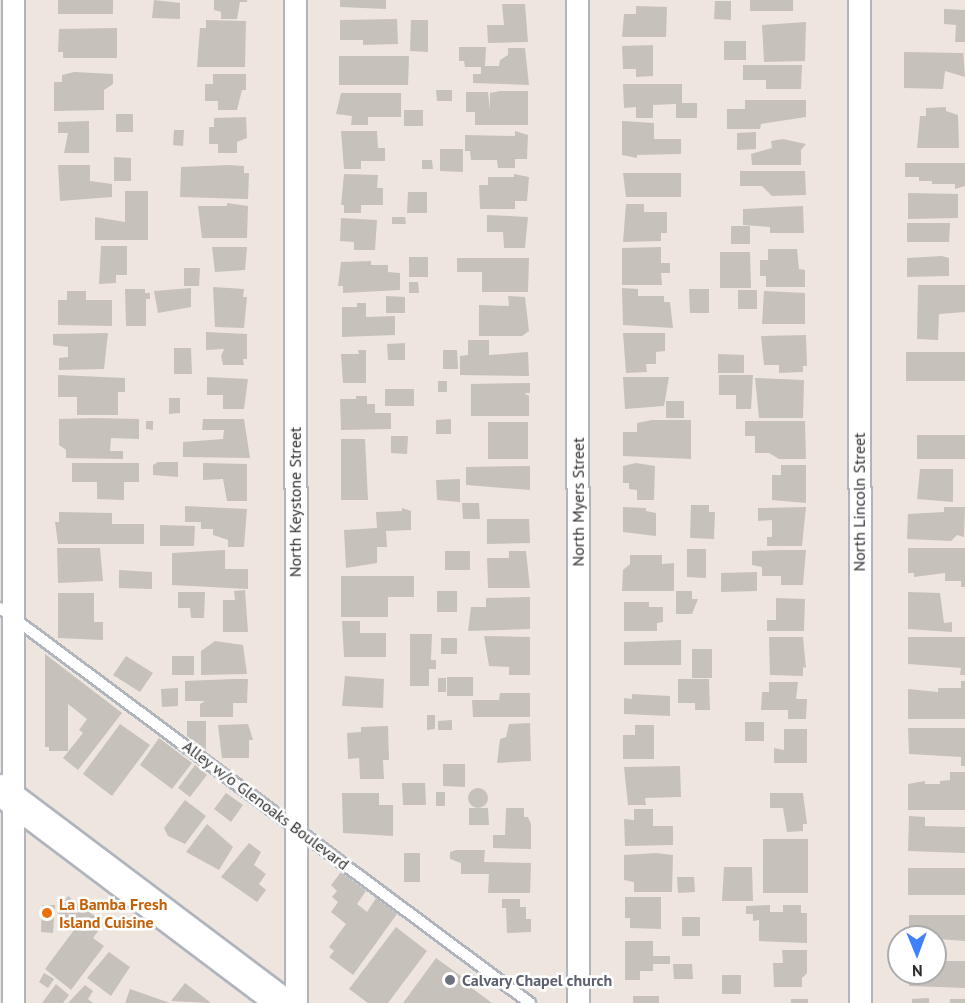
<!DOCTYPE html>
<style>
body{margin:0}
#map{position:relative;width:965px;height:1003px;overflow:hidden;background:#eee5df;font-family:"PT Sans",sans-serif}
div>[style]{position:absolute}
.building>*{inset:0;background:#c7c1bb}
.round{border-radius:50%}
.roads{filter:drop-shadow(2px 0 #afb4bd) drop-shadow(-2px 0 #afb4bd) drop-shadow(0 2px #afb4bd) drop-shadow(0 -2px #afb4bd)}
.lane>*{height:10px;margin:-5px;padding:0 5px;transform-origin:5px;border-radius:5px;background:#fff}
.street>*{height:21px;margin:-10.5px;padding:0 10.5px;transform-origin:10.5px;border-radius:10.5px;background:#fff}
.secondary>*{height:30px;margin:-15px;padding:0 15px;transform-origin:15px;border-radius:15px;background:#fff}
.dots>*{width:16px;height:16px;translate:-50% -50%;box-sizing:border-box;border:3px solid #fff;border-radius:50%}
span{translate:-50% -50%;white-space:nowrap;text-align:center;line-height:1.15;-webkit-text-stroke:5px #fff;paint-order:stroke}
.street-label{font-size:16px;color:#2d2d2d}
.food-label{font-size:16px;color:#c56008;font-weight:700}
.left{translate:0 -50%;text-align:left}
.worship-label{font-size:16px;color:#5b616d;font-weight:700}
.north{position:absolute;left:887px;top:925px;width:60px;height:60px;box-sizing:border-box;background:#fff;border:2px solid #ababab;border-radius:50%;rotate:179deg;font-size:16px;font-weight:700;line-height:24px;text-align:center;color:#2d2d2d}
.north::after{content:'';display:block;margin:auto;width:21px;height:27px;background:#3f80fc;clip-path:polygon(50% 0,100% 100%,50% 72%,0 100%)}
</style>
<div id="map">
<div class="building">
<i style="clip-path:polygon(58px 0,113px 0,113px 14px,58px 14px)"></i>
<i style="clip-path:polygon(154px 0,180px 3px,180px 19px,152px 18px)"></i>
<i style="clip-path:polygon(214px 0,247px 0,247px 2px,240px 2px,237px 19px,221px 19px,221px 12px,214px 10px)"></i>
<i style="clip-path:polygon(340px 0,386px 0,386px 9px,340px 7px)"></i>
<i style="clip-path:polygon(750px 0,793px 0,793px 11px,750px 11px)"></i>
<i style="clip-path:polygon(715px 1px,731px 1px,731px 20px,714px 19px)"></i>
<i style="clip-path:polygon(502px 4px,525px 4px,528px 42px,488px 43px,487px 25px,504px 25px)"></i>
<i style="clip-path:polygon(636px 6px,667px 7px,666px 37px,622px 37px,624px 14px,636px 14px)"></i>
<i style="clip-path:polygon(944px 9px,965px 10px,965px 42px,955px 42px,956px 25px,944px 24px)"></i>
<i style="clip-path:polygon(397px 19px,398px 44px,363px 45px,363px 40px,340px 40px,340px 20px)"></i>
<i style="clip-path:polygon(206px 20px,246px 21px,245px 67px,197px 67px,200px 28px,206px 28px)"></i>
<i style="clip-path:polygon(411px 20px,428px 20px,428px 52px,410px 51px)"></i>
<i style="clip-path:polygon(806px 22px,805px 61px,764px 62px,762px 25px)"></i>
<i style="clip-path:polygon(117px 28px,117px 58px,63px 58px,63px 52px,58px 52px,59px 29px)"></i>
<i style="clip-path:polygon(724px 41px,746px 41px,746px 60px,724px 60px)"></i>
<i style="clip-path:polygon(653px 45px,653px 76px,636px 77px,636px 69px,623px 69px,622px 46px)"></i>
<i style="clip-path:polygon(459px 47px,486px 47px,485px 66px,499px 66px,500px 60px,508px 55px,508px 48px,525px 48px,529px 85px,473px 83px,473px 74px,481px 74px,481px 67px,465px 67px,464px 61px,459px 61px)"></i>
<i style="clip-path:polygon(963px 49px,965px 77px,945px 71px,943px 89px,904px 88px,904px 52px,963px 53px)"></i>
<i style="clip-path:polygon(339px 56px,409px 56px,408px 85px,339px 85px)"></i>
<i style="clip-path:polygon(743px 65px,802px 65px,801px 89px,766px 89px,766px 80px,743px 80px)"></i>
<i style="clip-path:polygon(74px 72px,113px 74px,113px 84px,104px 90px,104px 110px,54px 111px,54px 82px,62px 82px,62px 75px)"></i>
<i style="clip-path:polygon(213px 74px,246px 74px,246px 90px,242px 90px,237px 110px,218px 110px,218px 101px,205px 101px,205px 84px,213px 84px)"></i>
<i style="clip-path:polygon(623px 84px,682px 84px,682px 103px,697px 103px,697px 118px,676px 118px,676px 104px,653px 105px,653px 118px,636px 118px,636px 107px,624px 108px)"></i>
<i style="clip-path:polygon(436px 90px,452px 90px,452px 101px,437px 101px)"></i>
<i style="clip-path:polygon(500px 91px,528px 91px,528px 125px,475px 125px,475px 112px,466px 112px,466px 92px,488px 92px,490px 110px,490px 93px)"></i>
<i style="clip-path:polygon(341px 93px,401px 93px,401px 117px,368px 117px,368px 125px,351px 125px,352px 116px,336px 114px)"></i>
<i style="clip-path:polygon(745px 100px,806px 100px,806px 117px,761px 124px,760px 129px,727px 129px,727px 109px,745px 109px)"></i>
<i style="clip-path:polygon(946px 107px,946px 111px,958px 115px,959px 148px,917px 148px,920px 116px,926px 116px,926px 108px)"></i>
<i style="clip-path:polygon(404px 110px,423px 110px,423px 126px,404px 126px)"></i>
<i style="clip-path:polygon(116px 114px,133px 114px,133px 132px,116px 132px)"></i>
<i style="clip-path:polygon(246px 117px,247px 138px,237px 142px,237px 153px,218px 153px,218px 144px,209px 144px,209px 127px,214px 127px,214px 118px)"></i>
<i style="clip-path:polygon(89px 121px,89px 153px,64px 153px,68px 133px,58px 133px,58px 122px)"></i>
<i style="clip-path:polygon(622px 121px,654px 123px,654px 139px,681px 139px,681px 154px,637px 155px,637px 158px,622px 155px)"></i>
<i style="clip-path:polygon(174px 130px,184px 130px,183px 146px,173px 145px)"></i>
<i style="clip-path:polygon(341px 131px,377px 131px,378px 148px,385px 148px,385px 161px,361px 161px,361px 169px,344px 169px)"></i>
<i style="clip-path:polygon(515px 131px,528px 135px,527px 159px,515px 159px,515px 168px,498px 168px,497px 160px,471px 160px,470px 151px,465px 151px,465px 135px,515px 136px)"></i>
<i style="clip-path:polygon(756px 132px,756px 149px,737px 150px,737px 133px)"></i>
<i style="clip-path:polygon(783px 139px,806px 144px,801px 150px,801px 165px,752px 165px,751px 154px,772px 148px,771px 141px)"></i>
<i style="clip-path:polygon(440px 149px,463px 149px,463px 172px,440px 171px)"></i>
<i style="clip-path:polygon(114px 157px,131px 158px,131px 181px,114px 181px)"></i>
<i style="clip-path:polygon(422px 160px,432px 160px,433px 169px,422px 169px)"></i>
<i style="clip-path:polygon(905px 163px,965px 163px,965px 186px,955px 189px,955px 184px,932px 184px,932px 181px,919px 181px,919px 177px,905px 177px)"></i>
<i style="clip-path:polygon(58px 165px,90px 165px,90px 181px,112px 184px,112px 197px,60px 201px)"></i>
<i style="clip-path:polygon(229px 165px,244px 166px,244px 173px,249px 173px,248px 199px,180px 197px,181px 167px)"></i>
<i style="clip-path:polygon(740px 171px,805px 171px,806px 195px,772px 196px,762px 186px,740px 186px)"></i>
<i style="clip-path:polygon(623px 173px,681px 173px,681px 197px,626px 197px)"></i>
<i style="clip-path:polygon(344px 174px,378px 175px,377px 188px,383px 188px,383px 205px,361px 205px,361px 213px,344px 213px,344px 205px,341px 205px)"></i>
<i style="clip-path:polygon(514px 174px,529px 177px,527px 201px,515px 201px,515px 209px,480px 209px,479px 185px,488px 185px,488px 177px,514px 177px)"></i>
<i style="clip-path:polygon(125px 191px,148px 191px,148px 240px,95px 240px,95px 217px,125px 222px)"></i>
<i style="clip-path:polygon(408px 192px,427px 192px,427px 213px,407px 213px)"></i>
<i style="clip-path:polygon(908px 193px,958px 194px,958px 218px,908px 219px)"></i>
<i style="clip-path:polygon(227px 203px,248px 206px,247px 238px,202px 238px,198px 206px,227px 206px)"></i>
<i style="clip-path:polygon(626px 204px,644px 204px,644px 212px,667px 212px,667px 233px,661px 233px,661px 241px,623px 242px)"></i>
<i style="clip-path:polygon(803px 206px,804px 233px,770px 233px,770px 227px,743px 225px,743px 209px)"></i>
<i style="clip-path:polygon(487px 215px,528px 217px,525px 248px,504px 248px,503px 232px,487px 232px)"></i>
<i style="clip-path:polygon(392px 217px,405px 217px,406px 224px,392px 224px)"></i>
<i style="clip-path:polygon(341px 218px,377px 220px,375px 250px,354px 250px,354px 242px,340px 241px)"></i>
<i style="clip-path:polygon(907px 223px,950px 223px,949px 242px,907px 242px)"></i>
<i style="clip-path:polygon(731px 226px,750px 226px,750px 244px,731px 244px)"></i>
<i style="clip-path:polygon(101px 246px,127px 246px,127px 275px,116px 275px,116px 283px,99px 284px)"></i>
<i style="clip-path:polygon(212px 247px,247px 247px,245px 270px,215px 272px)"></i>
<i style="clip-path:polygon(661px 247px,661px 263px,670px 263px,670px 273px,661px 273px,662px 285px,622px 285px,622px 248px)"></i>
<i style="clip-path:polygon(768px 249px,797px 249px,799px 269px,805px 270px,805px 287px,766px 287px,766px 276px,760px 276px,760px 260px,768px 260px)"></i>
<i style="clip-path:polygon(720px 252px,750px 252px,751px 288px,720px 288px)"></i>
<i style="clip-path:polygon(942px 256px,949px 258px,949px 276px,907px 277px,907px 258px)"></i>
<i style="clip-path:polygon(409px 257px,428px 257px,428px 277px,409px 277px)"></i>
<i style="clip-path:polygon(457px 258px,529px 258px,528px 292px,482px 292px,482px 272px,457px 272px)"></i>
<i style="clip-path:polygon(371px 261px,371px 265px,388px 265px,388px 272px,400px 273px,400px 290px,343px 293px,343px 286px,338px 286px,341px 262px)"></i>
<i style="clip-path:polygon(184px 268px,200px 268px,199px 286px,184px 286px)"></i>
<i style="clip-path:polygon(409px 282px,418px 282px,419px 293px,409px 293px)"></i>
<i style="clip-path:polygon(918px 285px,965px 285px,965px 312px,939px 314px,938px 340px,917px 339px)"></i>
<i style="clip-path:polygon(213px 287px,244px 289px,243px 297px,247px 297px,244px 328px,215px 327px)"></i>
<i style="clip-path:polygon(191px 288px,191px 307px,158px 313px,154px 291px)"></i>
<i style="clip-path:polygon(622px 288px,638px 289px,638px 296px,664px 296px,664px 302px,670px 302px,673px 328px,623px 325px)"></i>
<i style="clip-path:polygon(125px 289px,145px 289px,145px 293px,150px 293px,150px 299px,146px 299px,146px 326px,126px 326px)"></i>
<i style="clip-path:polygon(689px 289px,709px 289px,709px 313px,690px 313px)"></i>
<i style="clip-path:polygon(738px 290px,757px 290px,757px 309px,738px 309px)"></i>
<i style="clip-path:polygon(67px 291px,86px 291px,86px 300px,112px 300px,112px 326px,58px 325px,58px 300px,67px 300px)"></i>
<i style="clip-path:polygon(764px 291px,805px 293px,805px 324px,762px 324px)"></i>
<i style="clip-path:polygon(386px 296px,405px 297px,405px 313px,386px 313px)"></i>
<i style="clip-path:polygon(508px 296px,525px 297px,529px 331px,522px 336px,479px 336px,479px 305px,509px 306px)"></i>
<i style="clip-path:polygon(357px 303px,366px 303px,366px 317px,395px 316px,395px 335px,342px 337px,342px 307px,357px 307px)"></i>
<i style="clip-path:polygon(206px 332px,247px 334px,247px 359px,243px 359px,244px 365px,223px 365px,221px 356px,224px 349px,206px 350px)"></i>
<i style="clip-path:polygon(108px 333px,104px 369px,59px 370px,59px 358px,68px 357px,68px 347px,53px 345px,53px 334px)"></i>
<i style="clip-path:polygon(623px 333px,665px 333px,665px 351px,656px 352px,656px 364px,646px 364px,647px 372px,626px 373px)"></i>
<i style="clip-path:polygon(806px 335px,807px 366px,803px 366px,803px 372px,779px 373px,779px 365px,764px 365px,761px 336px)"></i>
<i style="clip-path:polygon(468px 340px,489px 340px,489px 355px,528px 352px,529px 376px,460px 375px,460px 356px,468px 355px)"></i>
<i style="clip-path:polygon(405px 343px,405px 360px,388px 360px,387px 344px)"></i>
<i style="clip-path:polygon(174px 348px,191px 348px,192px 374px,174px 374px)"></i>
<i style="clip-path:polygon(358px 350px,366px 350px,366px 383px,343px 383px,341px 354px,359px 354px)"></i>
<i style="clip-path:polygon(443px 350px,457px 350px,458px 369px,443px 369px)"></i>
<i style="clip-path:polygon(906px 352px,965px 352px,965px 381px,906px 381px)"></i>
<i style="clip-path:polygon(718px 354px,744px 355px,744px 373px,718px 373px)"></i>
<i style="clip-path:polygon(58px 375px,125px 378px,125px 392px,118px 392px,118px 415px,77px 415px,77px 397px,58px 397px)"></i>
<i style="clip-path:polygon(719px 375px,753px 375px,751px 409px,736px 409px,736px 395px,719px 395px)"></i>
<i style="clip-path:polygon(207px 377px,248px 379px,244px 409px,223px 409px,223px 395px,207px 395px)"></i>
<i style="clip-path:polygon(623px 377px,669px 377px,664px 406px,625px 409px)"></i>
<i style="clip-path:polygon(755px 378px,804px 380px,803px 418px,759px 418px)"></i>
<i style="clip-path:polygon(438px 381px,447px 381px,447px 392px,438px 392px)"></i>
<i style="clip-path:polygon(530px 383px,530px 393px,524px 393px,529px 396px,529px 416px,471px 416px,471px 384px)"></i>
<i style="clip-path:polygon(385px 389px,414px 389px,414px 406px,385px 406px)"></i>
<i style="clip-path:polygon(356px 396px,367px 396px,367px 404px,375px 404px,375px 413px,391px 413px,391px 429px,341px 430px,340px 399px,356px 399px)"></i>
<i style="clip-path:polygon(169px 398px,180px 398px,180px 413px,169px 414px)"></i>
<i style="clip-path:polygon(666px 401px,684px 401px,684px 418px,666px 418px)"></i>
<i style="clip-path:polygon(94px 418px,139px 419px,139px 439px,111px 438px,110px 451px,123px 451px,123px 459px,66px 458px,66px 450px,59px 445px,59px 419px)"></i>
<i style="clip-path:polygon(203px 419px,244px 419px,250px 458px,183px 457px,183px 442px,223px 439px,224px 430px,202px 430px)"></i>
<i style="clip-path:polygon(451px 419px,451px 434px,436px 434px,436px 420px)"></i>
<i style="clip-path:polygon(652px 420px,691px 420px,691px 459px,623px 456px,623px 432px,637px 432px,637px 423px)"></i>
<i style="clip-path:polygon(146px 421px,153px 421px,153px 430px,146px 429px)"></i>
<i style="clip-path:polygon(745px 421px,805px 421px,806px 459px,779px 459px,769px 453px,755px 453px,755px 436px,745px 436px)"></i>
<i style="clip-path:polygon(488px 422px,528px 422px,528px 459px,488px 459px)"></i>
<i style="clip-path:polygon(917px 435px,965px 435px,965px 459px,917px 459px)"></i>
<i style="clip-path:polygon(391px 436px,408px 436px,407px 454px,391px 453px)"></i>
<i style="clip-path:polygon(341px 439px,365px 439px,368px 500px,341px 500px)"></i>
<i style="clip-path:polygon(158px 462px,178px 462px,178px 477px,153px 475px,153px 465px)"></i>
<i style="clip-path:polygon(72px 463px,139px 463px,139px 482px,124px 482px,124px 500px,97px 499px,97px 482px,72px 482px)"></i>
<i style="clip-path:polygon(203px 463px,247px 464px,247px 501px,227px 501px,223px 479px,203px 480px)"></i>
<i style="clip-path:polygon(636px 463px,655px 466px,654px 500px,637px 500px,637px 490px,629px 489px,629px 483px,623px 483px,623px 466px)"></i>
<i style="clip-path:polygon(781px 465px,806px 465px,806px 503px,772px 500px,772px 475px,781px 475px)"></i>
<i style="clip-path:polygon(530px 466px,530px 490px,466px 485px,466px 467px)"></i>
<i style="clip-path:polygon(920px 469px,953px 469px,953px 502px,917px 499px)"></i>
<i style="clip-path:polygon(460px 479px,460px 502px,437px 500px,436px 480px)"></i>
<i style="clip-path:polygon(462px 503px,479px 503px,480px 519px,463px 519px)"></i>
<i style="clip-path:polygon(691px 505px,709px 505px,709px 512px,715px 512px,714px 539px,690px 538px)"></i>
<i style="clip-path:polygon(185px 506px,247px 509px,244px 547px,228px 547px,228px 540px,213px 535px,213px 529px,201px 529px,201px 522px,185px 522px)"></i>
<i style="clip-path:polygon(623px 507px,646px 508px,646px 511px,656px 513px,656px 536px,623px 532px)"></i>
<i style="clip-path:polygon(806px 507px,802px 546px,767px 546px,767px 537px,772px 537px,772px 520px,758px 521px,758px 508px)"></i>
<i style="clip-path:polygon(944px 507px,965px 507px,964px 537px,957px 535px,951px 541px,907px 539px,908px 514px,944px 512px)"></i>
<i style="clip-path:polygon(402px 508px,411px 511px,411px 530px,386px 531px,387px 547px,377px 547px,377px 563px,346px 568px,344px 530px,377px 528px,376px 512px,402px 511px)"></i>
<i style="clip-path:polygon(59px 512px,112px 513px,112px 524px,144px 524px,144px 544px,58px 544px,55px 522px,59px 522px)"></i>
<i style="clip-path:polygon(487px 519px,529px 519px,530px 543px,487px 544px)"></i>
<i style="clip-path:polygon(160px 525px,195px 526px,194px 546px,160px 546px)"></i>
<i style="clip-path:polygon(57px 548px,100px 548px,103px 581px,58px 583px)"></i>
<i style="clip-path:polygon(908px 548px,965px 548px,965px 587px,961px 587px,961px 581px,945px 581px,945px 573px,914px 577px,914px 573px,908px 573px)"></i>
<i style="clip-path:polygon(687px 549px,706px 549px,706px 578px,687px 577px)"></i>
<i style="clip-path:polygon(225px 550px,225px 569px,248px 569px,248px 589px,172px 585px,172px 553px)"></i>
<i style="clip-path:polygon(780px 550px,806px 550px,803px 585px,781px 585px,781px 576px,762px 576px,762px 567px,752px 565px,752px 551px)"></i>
<i style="clip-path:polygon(445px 551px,470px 551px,470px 570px,445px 570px)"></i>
<i style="clip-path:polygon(509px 551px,526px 551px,530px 588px,488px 588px,487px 558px,509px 558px)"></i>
<i style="clip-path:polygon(630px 555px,662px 555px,662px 564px,674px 563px,674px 591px,622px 591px,623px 570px,630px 564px)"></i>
<i style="clip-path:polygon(119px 570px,152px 572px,152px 589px,119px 588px)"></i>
<i style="clip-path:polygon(757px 572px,757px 591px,721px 592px,721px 573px)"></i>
<i style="clip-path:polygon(341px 576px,414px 576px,414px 597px,388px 597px,388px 617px,341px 617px)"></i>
<i style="clip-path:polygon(245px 590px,248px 632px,223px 632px,223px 600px,235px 600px,234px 591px)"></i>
<i style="clip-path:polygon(437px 591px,457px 591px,457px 612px,437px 612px)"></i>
<i style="clip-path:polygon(676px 591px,692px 591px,692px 599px,698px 599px,692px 614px,676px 614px)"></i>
<i style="clip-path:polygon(178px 592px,205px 592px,204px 618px,191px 618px,190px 608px,178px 608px)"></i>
<i style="clip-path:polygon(908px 592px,940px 593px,944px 623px,952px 622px,952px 632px,908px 629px)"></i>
<i style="clip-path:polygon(58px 593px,94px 593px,94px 622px,103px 622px,103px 640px,58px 638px)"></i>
<i style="clip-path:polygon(530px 597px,530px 629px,468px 631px,471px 607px,486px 607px,486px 598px)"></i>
<i style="clip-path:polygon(776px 598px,805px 599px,804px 631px,767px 631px,767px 620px,776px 620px)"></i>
<i style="clip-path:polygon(624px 602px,649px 602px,649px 607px,663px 607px,663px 622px,657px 623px,657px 631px,624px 631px)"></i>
<i style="clip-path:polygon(342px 621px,360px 621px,360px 633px,386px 633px,386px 657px,344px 657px)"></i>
<i style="clip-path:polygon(410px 634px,432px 634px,431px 660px,436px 660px,436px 669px,429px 669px,429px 686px,410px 686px)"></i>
<i style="clip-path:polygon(484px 636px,530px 637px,530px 675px,509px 675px,509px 667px,489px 666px)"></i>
<i style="clip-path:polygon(769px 637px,803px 637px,806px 668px,803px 667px,803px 676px,770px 675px)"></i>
<i style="clip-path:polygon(908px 637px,965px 637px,965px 675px,960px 675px,961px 668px,908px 664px)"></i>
<i style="clip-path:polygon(441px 638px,457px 638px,457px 654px,441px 654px)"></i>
<i style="clip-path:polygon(681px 640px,681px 665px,624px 665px,624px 642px)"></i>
<i style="clip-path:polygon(215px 641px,243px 645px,247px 674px,201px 675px,201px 651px)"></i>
<i style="clip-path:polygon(692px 649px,712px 649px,712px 678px,692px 678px)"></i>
<i style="clip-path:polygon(45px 654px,122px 713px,78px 770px,63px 758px,83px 733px,79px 730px,87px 719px,68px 704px,68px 751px,49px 751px,49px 747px,45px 747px)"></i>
<i style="clip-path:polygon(126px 656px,153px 673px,140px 692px,113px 675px)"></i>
<i style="clip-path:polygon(172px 656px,194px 656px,194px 675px,172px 675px)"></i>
<i style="clip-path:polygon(345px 676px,384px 679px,383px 708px,342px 706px)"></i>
<i style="clip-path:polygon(447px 677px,473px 677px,473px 696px,447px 696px)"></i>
<i style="clip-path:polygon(438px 678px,446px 678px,446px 692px,438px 692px)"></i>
<i style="clip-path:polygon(233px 679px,248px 679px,247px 703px,233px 703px,233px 717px,200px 717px,200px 704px,205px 701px,185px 701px,185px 681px)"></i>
<i style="clip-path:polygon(678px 679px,709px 679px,710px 710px,695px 710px,695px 703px,678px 703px)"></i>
<i style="clip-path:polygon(961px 681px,965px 681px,965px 719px,908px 719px,908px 689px,938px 692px,938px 688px,961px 688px)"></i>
<i style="clip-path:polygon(769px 682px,798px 682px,796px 699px,807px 699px,806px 719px,788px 719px,788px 710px,761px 710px,762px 692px,769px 692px)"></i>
<i style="clip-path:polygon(178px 688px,178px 706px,162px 707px,161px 689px)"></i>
<i style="clip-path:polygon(500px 693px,530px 693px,530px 717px,473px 717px,472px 700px,499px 700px)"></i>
<i style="clip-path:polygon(632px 694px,670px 696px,670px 716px,624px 714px,624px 698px,632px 699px)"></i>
<i style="clip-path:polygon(427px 715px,435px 715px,435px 729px,427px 730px)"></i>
<i style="clip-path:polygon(452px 720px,452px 730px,438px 730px,438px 721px)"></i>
<i style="clip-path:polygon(187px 721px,206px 721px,206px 750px,187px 736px)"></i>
<i style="clip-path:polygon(745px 722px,764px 722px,764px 741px,745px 741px)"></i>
<i style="clip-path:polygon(530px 723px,531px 761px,497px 763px,500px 739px,506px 737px,509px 724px)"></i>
<i style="clip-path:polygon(120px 724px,150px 745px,112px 796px,83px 774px)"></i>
<i style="clip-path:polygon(248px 724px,253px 740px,249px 740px,249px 758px,222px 758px,218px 725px)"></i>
<i style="clip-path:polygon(635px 725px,654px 725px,654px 759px,623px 759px,623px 735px,635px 735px)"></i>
<i style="clip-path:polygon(388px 726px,389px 760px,383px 760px,384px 779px,360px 779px,359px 758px,348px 759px,347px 733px,361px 732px,361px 727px)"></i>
<i style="clip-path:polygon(908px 728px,965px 728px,965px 766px,961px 766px,961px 757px,909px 754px)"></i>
<i style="clip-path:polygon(784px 729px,807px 729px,807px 763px,774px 763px,774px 748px,784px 750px)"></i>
<i style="clip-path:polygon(159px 738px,192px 763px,172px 789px,140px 765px)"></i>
<i style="clip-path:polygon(443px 764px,465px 764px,465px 787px,443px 786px)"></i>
<i style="clip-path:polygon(195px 765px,207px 775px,190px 797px,178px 788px)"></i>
<i style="clip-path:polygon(680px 766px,681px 797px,645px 798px,646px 805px,628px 805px,624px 767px)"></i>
<i style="clip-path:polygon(950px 772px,965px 772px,965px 810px,908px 810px,908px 784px,925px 781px,925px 784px,940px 784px,940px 781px,950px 780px)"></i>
<i style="clip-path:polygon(402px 783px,425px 783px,426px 805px,403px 805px)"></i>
<i class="round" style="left:468px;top:788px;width:20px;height:20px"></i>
<i style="clip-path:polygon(436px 792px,445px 792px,445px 806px,436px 806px)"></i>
<i style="clip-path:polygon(226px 793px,243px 805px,231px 822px,214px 809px)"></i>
<i style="clip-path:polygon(342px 793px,379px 793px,379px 805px,393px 805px,393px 836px,343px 833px)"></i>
<i style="clip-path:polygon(770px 793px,803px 793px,807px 824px,803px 824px,803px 831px,787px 832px,783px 808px,770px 808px)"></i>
<i style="clip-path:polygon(185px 800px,206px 816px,185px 844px,168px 836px,164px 828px)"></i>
<i style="clip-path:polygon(469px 808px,488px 808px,489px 825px,469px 825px)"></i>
<i style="clip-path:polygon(506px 808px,524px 808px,524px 817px,528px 817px,531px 824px,531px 849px,493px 848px,493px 835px,505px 835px)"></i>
<i style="clip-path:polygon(634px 809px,653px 809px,653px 826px,673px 826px,673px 845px,625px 846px,624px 819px,634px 820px)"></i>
<i style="clip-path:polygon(909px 816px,925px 817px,925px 826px,965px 827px,965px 853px,908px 851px)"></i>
<i style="clip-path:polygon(207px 824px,233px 847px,219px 870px,186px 852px)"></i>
<i style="clip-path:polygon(763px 839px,808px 839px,808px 893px,763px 893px)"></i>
<i style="clip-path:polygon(249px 843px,261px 852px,254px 865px,266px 874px,259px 884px,266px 890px,257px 902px,221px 877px)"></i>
<i style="clip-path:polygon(456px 850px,485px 850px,484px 862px,531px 863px,530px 893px,488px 893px,489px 874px,461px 874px,461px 863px,450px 859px,450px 852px)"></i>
<i style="clip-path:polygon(404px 853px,420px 853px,420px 882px,404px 882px)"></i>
<i style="clip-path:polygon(656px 853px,673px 855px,672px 892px,634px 892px,634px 882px,624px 880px,624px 855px)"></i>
<i style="clip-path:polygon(724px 867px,752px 867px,753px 901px,722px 901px)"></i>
<i style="clip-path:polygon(908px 868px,965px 868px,965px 895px,908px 895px)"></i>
<i style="clip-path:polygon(341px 872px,366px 891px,357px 904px,367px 912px,376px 898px,397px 914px,353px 975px,329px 957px,334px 951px,329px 947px,346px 924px,331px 912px,338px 902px,332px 897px,337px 891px,331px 885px)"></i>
<i style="clip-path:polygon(677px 877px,694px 877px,695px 892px,678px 893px)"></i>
<i style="clip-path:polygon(68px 896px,104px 923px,93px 938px,104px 946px,71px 990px,45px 969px,77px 926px,72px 923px,70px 926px,57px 912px)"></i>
<i style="clip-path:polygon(625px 897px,661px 897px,661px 929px,630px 928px,630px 918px,625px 918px)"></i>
<i style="clip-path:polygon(502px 899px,520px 899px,520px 907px,526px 907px,526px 919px,531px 919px,531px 932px,507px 933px,506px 908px,502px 908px)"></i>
<i style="clip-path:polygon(42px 905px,55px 905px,53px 933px,41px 932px)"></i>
<i style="clip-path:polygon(770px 905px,770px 912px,783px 912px,783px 905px,801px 905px,801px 913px,807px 913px,807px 943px,759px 941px,759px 920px,753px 921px,753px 914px,746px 914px,746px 906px)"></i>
<i style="clip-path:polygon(909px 915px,965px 915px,965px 941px,909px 937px)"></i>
<i style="clip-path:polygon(682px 917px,700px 917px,700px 936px,682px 936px)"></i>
<i style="clip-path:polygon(396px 927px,427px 951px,388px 1003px,368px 1003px,349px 989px)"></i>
<i style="clip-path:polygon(625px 941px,653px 941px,653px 956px,670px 956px,670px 964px,653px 964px,653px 971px,640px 971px,640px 980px,625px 980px)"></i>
<i style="clip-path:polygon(782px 950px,807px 950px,807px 973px,802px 978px,802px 987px,774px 987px,773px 963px,783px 963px)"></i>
<i style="clip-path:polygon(109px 952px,130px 967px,111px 996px,87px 978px)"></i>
<i style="clip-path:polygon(436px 958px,465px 979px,470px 972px,480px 979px,473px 989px,492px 1003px,403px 1003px)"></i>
<i style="clip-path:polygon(935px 961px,965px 961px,965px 988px,909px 986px,909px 973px,935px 973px)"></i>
<i style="clip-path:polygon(673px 964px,692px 964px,693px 979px,674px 979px)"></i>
<i style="clip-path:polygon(44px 973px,54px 979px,48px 988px,39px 982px)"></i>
<i style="clip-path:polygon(722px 975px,741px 975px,741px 994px,722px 994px)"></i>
<i style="clip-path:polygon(185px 983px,210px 1002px,209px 1003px,171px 1001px)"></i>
<i style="clip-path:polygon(56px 984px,69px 995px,63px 1003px,42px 1003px)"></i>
<i style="clip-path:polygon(85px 985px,93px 991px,88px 999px,93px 1003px,68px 1003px)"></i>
<i style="clip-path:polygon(130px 989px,170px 1003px,125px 1003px)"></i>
<i style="clip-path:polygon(633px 996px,659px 996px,659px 1003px,633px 1003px)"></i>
<i style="clip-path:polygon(929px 998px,929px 1003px,912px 1003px,912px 999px)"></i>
<i style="clip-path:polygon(791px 999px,808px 999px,808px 1003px,791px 1003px)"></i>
<i style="clip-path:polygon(950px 999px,965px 999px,965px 1003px,950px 1003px)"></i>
</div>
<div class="roads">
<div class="lane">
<i style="left:0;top:608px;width:661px;rotate:36.7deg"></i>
</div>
<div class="street">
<i style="left:13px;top:0;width:1003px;rotate:90deg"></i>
<i style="left:295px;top:0;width:1003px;rotate:89.94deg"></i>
<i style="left:577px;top:0;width:1003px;rotate:89.94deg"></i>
<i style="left:859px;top:0;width:1003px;rotate:89.94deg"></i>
</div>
<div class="secondary">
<i style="left:0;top:790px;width:354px;rotate:37deg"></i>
</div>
</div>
<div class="dots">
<i style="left:47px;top:913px;background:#e8710a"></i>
<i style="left:450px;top:980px;background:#6b7280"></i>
</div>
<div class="street-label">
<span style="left:295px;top:502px;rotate:-90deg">North Keystone Street</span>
<span style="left:578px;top:502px;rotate:-90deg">North Myers Street</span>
<span style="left:859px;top:502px;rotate:-90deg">North Lincoln Street</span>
<span style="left:266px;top:805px;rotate:37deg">Alley w/o Glenoaks Boulevard</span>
</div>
<div class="food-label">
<span class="left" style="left:59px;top:913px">La Bamba Fresh<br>Island Cuisine</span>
</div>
<div class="worship-label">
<span class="left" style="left:462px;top:980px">Calvary Chapel church</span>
</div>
<div class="north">N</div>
</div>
